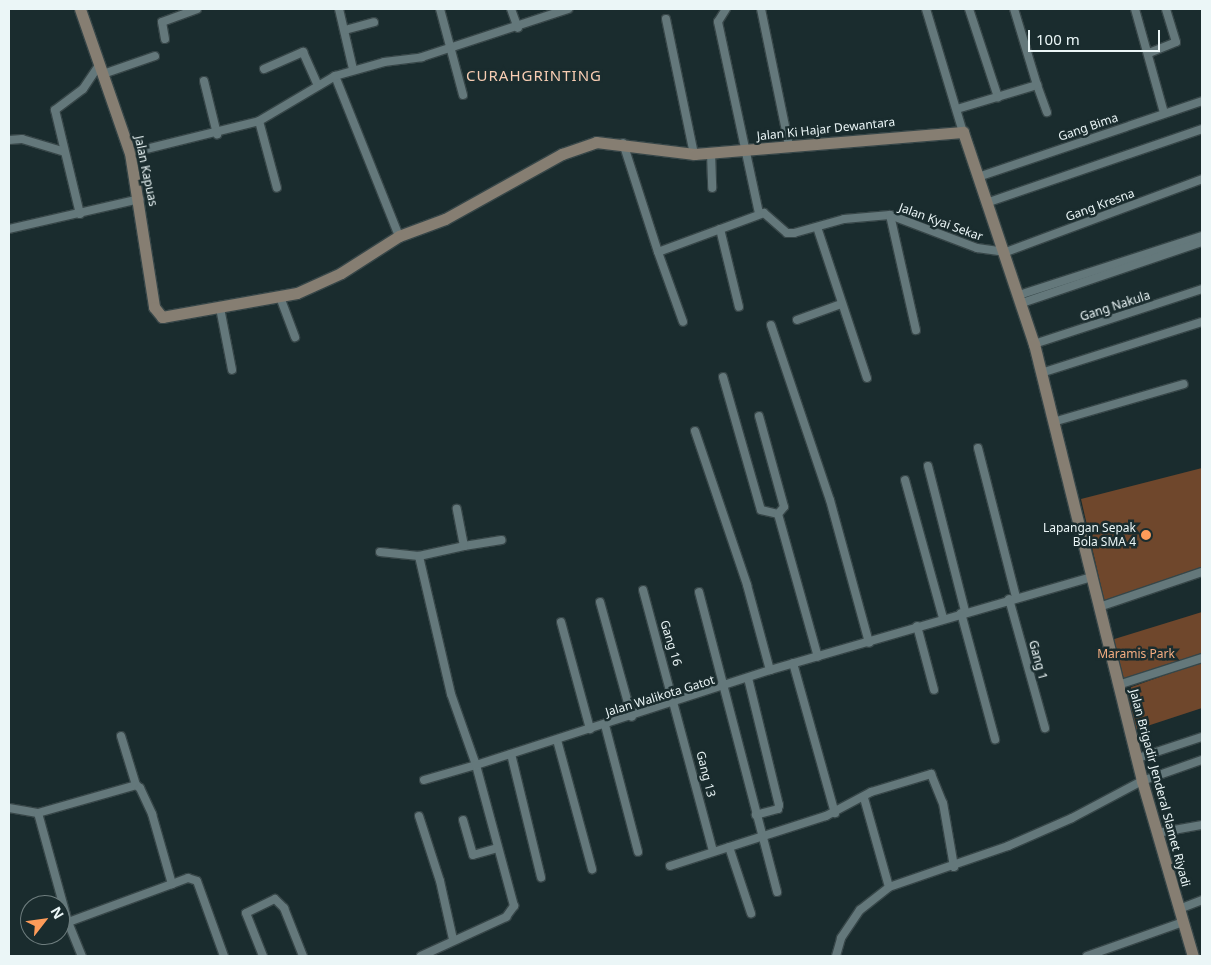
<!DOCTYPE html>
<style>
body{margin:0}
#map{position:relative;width:1211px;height:965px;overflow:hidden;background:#1a2c2e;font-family:"Noto Sans",sans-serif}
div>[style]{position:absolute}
.green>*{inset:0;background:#6f472c}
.roads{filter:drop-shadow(1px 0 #374648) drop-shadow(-1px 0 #374648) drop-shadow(0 1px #374648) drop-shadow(0 -1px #374648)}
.minor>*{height:8px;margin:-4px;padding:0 4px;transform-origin:4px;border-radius:4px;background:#64787b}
.secondary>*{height:11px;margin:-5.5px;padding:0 5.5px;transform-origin:5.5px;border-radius:5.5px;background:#867e72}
.dots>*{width:14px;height:14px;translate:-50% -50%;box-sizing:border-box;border:2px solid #1a2c2e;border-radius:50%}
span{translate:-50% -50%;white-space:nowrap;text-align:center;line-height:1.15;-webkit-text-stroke:5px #1a2c2e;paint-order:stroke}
.street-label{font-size:12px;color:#ebf6f7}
.poi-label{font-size:12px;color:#ebf6f7}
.right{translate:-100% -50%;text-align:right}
.park-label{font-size:12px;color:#f4ad81}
.quarter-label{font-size:15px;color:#f8cdb3;letter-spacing:1px}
.frame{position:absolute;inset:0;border:10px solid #ebf6f7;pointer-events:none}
.north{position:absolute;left:20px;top:895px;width:50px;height:50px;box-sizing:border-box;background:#1a2c2e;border:1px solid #6e7d7e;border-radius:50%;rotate:60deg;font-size:14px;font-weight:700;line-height:20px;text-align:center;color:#ebf6f7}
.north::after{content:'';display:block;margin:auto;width:18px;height:22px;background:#fe9b59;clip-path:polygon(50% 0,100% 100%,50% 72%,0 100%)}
.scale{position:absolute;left:1028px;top:30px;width:132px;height:22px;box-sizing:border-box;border:2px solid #ebf6f7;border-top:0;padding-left:6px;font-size:15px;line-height:18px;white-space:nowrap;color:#ebf6f7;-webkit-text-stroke:4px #1a2c2e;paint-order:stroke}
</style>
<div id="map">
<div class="green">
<i style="clip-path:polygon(1202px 468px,1202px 571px,1105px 604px,1081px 499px)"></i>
<i style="clip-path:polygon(1202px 612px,1202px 654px,1119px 682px,1108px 641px)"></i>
<i style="clip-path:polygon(1202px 662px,1202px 708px,1135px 730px,1123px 690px)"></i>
</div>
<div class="roads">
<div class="minor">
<i style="left:339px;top:9px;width:62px;rotate:76.9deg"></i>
<i style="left:440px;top:9px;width:89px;rotate:75deg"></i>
<i style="left:511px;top:9px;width:20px;rotate:70deg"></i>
<i style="left:726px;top:9px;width:15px;rotate:122deg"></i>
<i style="left:718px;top:22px;width:196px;rotate:77.9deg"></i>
<i style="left:761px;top:9px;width:139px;rotate:78.4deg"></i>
<i style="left:926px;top:9px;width:128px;rotate:73.3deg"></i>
<i style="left:969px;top:9px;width:93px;rotate:71.8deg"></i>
<i style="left:1135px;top:9px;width:108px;rotate:74.4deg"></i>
<i style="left:666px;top:19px;width:138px;rotate:78.3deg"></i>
<i style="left:345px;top:30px;width:30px;rotate:-15deg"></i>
<i style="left:165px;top:39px;width:17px;rotate:-100deg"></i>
<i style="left:162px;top:22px;width:37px;rotate:-20deg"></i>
<i style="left:1149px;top:53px;width:29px;rotate:-22deg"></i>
<i style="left:1176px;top:42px;width:34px;rotate:-107deg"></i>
<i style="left:264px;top:69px;width:43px;rotate:-23.6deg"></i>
<i style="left:303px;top:52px;width:37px;rotate:66deg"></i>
<i style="left:103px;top:74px;width:55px;rotate:-19.1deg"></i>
<i style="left:335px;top:76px;width:172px;rotate:68.2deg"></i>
<i style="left:204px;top:81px;width:55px;rotate:76.2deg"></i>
<i style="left:1037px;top:85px;width:29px;rotate:70deg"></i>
<i style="left:957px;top:109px;width:84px;rotate:-16.7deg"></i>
<i style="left:1037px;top:85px;width:79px;rotate:-106.8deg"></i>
<i style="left:259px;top:121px;width:69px;rotate:75deg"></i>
<i style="left:9px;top:140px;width:13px;rotate:-4deg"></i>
<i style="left:22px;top:139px;width:42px;rotate:16.7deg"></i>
<i style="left:623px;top:143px;width:114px;rotate:72.2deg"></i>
<i style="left:658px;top:252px;width:113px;rotate:-20.2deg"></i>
<i style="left:764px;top:213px;width:30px;rotate:41deg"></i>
<i style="left:787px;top:233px;width:7px"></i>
<i style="left:794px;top:233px;width:52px;rotate:-15.6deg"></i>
<i style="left:844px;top:219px;width:46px;rotate:-5deg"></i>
<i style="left:890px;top:215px;width:93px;rotate:20.8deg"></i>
<i style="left:977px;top:248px;width:29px;rotate:8deg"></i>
<i style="left:1006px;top:252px;width:209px;rotate:-20.4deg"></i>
<i style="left:130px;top:153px;width:133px;rotate:-13.9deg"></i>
<i style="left:259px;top:121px;width:88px;rotate:-30.6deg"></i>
<i style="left:335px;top:76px;width:51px;rotate:-15.9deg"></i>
<i style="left:384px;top:62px;width:38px;rotate:-7deg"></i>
<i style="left:422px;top:57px;width:154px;rotate:-18.2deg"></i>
<i style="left:711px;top:153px;width:35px;rotate:88deg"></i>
<i style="left:981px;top:176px;width:233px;rotate:-18.7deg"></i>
<i style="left:989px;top:202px;width:225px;rotate:-18.9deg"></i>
<i style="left:80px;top:214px;width:107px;rotate:-103.5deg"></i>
<i style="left:55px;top:110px;width:35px;rotate:-37deg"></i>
<i style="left:83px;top:89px;width:30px;rotate:-56deg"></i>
<i style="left:890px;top:215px;width:118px;rotate:77.3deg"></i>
<i style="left:817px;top:227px;width:159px;rotate:71.7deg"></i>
<i style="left:9px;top:229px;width:134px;rotate:-12.9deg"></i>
<i style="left:720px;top:229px;width:80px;rotate:76.3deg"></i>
<i style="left:658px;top:252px;width:74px;rotate:70.3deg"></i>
<i style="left:1019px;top:295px;width:192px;rotate:-17.9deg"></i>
<i style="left:280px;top:297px;width:43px;rotate:69.4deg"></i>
<i style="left:1022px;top:303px;width:190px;rotate:-18.7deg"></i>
<i style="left:220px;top:308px;width:63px;rotate:79deg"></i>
<i style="left:797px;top:320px;width:47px;rotate:-20deg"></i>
<i style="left:771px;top:325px;width:185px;rotate:71.4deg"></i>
<i style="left:830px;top:500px;width:148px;rotate:74.7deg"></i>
<i style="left:1034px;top:344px;width:177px;rotate:-18.1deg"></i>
<i style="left:1041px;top:373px;width:169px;rotate:-17.6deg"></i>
<i style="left:723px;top:377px;width:138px;rotate:74.1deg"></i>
<i style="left:761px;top:510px;width:17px;rotate:13deg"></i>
<i style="left:759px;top:416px;width:94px;rotate:74.6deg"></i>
<i style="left:784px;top:507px;width:9px;rotate:131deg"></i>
<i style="left:778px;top:514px;width:148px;rotate:74.4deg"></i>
<i style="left:1053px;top:422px;width:136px;rotate:-16.2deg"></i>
<i style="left:695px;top:431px;width:163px;rotate:71.3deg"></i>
<i style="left:747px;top:585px;width:88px;rotate:74.9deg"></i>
<i style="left:978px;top:448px;width:154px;rotate:75.7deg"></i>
<i style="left:928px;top:466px;width:150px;rotate:75.7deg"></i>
<i style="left:905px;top:480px;width:143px;rotate:74.6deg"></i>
<i style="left:464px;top:546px;width:38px;rotate:-9deg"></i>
<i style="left:380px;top:552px;width:39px;rotate:6deg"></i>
<i style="left:643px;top:590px;width:270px;rotate:75deg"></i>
<i style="left:699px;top:592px;width:310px;rotate:75.4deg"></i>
<i style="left:1009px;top:599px;width:134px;rotate:74.4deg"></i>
<i style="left:600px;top:602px;width:119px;rotate:74.5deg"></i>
<i style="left:1099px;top:607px;width:109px;rotate:-18.8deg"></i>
<i style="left:961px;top:613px;width:131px;rotate:74.9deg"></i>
<i style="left:561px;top:622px;width:111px;rotate:74.8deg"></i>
<i style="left:917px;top:626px;width:66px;rotate:75.1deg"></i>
<i style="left:793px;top:663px;width:156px;rotate:74.4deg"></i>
<i style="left:748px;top:678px;width:131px;rotate:76.3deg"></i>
<i style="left:779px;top:805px;width:4px;rotate:104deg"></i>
<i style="left:778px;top:809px;width:23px;rotate:165deg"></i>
<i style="left:1118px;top:685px;width:88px;rotate:-17.8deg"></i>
<i style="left:605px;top:725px;width:131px;rotate:75.4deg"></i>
<i style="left:121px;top:736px;width:51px;rotate:73deg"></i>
<i style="left:557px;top:740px;width:134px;rotate:74.8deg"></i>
<i style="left:511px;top:754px;width:127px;rotate:76.3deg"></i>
<i style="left:1138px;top:758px;width:67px;rotate:-18.2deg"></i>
<i style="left:424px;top:780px;width:54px;rotate:-16.1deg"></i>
<i style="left:476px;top:765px;width:75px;rotate:-109.4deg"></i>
<i style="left:451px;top:694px;width:142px;rotate:-103.1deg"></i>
<i style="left:419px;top:556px;width:46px;rotate:-12.5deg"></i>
<i style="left:464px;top:546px;width:38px;rotate:-101deg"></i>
<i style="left:864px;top:798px;width:92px;rotate:74.3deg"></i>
<i style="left:9px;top:808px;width:29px;rotate:10deg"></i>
<i style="left:38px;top:813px;width:102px;rotate:-15.9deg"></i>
<i style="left:136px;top:785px;width:5px;rotate:37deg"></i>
<i style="left:140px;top:788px;width:29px;rotate:65deg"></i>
<i style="left:152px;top:814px;width:73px;rotate:74.1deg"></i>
<i style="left:172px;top:884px;width:111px;rotate:159.9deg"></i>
<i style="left:38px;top:813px;width:113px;rotate:74.6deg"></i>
<i style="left:68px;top:922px;width:37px;rotate:68deg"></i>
<i style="left:419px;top:816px;width:68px;rotate:72.1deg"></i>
<i style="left:440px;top:881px;width:59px;rotate:77.4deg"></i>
<i style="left:463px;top:820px;width:36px;rotate:74deg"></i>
<i style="left:473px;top:855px;width:26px;rotate:-16deg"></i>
<i style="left:1157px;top:833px;width:46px;rotate:-10.1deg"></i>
<i style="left:729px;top:847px;width:70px;rotate:71.6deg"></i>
<i style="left:670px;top:866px;width:164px;rotate:-17.8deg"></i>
<i style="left:826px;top:816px;width:51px;rotate:-28.1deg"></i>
<i style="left:871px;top:792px;width:63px;rotate:-16.7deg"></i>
<i style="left:931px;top:774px;width:31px;rotate:68deg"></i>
<i style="left:943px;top:803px;width:65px;rotate:80.2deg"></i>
<i style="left:172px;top:884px;width:17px;rotate:-21deg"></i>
<i style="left:188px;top:878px;width:9px;rotate:18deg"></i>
<i style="left:197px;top:881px;width:80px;rotate:70.2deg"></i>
<i style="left:1179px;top:909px;width:25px;rotate:-21deg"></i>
<i style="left:263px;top:956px;width:46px;rotate:-111.6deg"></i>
<i style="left:246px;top:913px;width:32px;rotate:-26deg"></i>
<i style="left:275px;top:899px;width:13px;rotate:45deg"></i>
<i style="left:284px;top:908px;width:52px;rotate:68.4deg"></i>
<i style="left:421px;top:956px;width:94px;rotate:-24.6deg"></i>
<i style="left:506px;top:917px;width:14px;rotate:-54deg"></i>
<i style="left:514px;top:906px;width:146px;rotate:-105.1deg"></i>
<i style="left:476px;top:765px;width:309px;rotate:-17.9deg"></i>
<i style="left:770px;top:670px;width:336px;rotate:-16.1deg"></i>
<i style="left:836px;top:956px;width:19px;rotate:-74deg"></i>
<i style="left:841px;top:938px;width:34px;rotate:-56deg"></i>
<i style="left:860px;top:910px;width:37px;rotate:-38deg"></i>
<i style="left:889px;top:887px;width:126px;rotate:-19deg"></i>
<i style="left:1008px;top:846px;width:70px;rotate:-23.6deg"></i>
<i style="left:1072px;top:818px;width:79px;rotate:-27.9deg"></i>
<i style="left:1142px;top:781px;width:64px;rotate:-19.3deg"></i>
<i style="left:1087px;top:956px;width:102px;rotate:-19.5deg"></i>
</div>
<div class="secondary">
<i style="left:80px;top:9px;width:152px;rotate:70.9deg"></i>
<i style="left:130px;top:153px;width:156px;rotate:81.1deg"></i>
<i style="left:154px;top:307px;width:13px;rotate:51deg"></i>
<i style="left:162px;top:317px;width:137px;rotate:-10.1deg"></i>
<i style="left:297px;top:293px;width:48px;rotate:-24.4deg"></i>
<i style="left:341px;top:273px;width:69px;rotate:-32.5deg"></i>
<i style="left:399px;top:236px;width:49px;rotate:-20.3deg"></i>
<i style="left:445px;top:219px;width:134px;rotate:-29.1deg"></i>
<i style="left:562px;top:154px;width:36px;rotate:-19deg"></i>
<i style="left:596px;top:142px;width:99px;rotate:7deg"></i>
<i style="left:694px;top:154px;width:270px;rotate:-4.7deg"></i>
<i style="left:963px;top:132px;width:224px;rotate:71.5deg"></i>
<i style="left:1034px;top:344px;width:450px;rotate:76.1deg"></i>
<i style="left:1142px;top:781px;width:182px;rotate:73.8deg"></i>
</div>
</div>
<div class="dots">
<i style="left:1146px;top:535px;background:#fe9b59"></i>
</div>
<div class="street-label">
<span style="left:1088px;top:127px;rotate:-19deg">Gang Bima</span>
<span style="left:826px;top:129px;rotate:-6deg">Jalan Ki Hajar Dewantara</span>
<span style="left:146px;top:171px;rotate:78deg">Jalan Kapuas</span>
<span style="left:1100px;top:205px;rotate:-20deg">Gang Kresna</span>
<span style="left:941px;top:222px;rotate:20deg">Jalan Kyai Sekar</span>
<span style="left:1115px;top:306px;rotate:-18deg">Gang Nakula</span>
<span style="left:671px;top:643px;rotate:73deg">Gang 16</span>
<span style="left:1038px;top:660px;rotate:75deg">Gang 1</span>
<span style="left:660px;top:696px;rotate:-17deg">Jalan Walikota Gatot</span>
<span style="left:706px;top:774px;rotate:76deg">Gang 13</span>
<span style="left:1160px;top:788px;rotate:75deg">Jalan Brigadir Jenderal Slamet Riyadi</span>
</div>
<div class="poi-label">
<span class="right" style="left:1136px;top:535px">Lapangan Sepak<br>Bola SMA 4</span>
</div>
<div class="park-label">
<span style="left:1136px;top:654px">Maramis Park</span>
</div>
<div class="quarter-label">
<span style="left:534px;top:76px">CURAHGRINTING</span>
</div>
<div class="frame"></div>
<div class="north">N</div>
<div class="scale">100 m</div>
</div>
